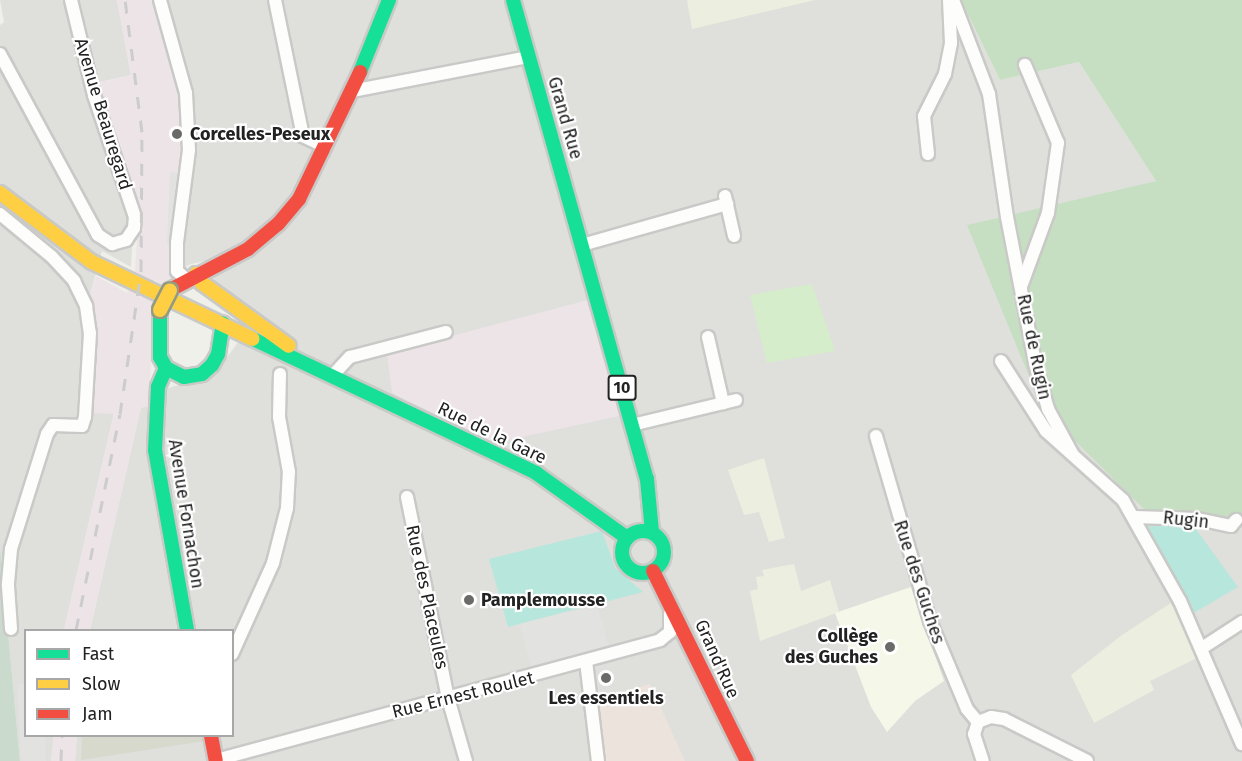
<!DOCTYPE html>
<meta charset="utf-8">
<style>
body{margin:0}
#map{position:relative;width:1242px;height:761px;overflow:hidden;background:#f0f0eb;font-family:"Fira Sans",sans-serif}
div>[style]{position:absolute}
.residential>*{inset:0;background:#dfdfdc}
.commercial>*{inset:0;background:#ede3dd}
.industrial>*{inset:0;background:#ede4e8}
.education>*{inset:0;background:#f5f8e8}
.construction>*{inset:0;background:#d7d9cd}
.farmland>*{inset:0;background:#ecefdf}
.grass>*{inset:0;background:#d6edcb}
.forest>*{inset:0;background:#c6dec1}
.cemetery>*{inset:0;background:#cadbce}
.pitch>*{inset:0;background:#b7e6dc}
.parking>*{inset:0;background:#e2e2e0}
.roads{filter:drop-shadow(2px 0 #c9c9c7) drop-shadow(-2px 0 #c9c9c7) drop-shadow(0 2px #c9c9c7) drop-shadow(0 -2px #c9c9c7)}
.street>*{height:12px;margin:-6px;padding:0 6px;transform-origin:6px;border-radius:6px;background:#fdfdfc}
.fast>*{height:14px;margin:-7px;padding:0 7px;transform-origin:7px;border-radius:7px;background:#16e098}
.fast>.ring{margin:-7px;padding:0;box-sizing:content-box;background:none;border:14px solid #16e098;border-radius:50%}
.slow>*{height:14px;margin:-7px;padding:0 7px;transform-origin:7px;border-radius:7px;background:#ffcf43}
.jam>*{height:14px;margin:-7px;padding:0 7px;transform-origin:7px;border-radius:7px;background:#f24e42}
.rail>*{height:3px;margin-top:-1.5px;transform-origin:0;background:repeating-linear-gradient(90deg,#ccc 0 12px,transparent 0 24px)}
.bridges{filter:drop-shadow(2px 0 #949b82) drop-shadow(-2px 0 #949b82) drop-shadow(0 2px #949b82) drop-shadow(0 -2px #949b82)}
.slow-bridge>*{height:14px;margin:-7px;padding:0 7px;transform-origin:7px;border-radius:7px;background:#ffcf43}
.dots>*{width:16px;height:16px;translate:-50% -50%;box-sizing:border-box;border:3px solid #fff;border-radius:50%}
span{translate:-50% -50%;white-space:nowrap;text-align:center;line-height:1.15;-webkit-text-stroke:4.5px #fff;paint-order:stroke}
.shield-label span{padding:2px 4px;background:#fff;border:2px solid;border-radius:4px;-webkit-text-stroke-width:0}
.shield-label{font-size:16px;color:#222;font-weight:700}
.street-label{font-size:18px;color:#222}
.poi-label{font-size:18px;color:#222;font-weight:700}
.left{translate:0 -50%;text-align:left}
.right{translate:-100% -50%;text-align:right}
.legend{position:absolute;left:24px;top:629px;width:210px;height:108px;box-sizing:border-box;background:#fff;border:2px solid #a7a7a7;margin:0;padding:8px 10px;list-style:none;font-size:18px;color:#222}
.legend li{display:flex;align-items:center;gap:12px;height:30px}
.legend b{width:30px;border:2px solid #a7a7a7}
</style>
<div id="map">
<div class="residential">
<i style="clip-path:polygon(0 0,66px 0,128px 218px,132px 249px,131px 267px,102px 251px,90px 295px,93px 413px,114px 413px,64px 630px,26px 630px,26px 736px,54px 736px,51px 761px,20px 761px,0 546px,0 25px,4px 22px)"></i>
<i style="clip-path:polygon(78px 0,117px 0,131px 75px,96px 83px)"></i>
<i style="clip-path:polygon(160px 0,961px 0,1000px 80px,1079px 62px,1156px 181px,968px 225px,1196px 515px,1242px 524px,1242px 761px,75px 761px,77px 736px,232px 736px,232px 630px,90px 630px,141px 407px,149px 406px,168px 388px,214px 375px,258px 315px,215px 284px,213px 277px,225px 257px,191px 264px,177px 271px)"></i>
</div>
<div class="commercial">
<i style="clip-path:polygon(650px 684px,685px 761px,591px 761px,587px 703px)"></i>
</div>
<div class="industrial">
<i style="clip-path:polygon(117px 0,160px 0,186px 93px,177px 271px,163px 285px,154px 280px,149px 406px,141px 408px,90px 630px,64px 630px,114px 414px,93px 413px,90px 295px,96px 276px,127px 293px,135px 270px,138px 225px,96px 83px,131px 75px)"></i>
<i style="clip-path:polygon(588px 300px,624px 415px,494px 443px,392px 393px,387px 353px)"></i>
<i style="clip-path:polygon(54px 736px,77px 736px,75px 761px,51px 761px)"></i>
</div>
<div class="education">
<i style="clip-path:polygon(911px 587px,944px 681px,915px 701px,887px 732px,871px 707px,835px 613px)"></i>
</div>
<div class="construction">
<i style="clip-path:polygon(82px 736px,204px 736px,205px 741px,81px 760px)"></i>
</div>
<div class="farmland">
<i style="clip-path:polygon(687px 0,815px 0,692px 29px)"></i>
<i style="clip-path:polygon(764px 458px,785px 538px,769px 542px,759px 512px,744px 515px,728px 470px)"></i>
<i style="clip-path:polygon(794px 564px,801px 591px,830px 580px,839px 612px,760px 641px,750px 591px,758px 589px,756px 577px,764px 576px,762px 570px)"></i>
<i style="clip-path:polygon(1171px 603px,1197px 658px,1150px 681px,1154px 690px,1094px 723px,1071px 675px,1122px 635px)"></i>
</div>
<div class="grass">
<i style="clip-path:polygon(812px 284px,835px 351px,767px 363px,750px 295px)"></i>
</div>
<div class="forest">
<i style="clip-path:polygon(961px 0,1242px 0,1242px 524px,1145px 510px,1042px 408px,967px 225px,1156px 181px,1079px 62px,1000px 80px)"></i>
</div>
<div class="cemetery">
<i style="clip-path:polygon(0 546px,20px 761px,0 761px)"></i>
</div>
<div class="pitch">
<i style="clip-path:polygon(1190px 521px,1238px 587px,1192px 614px,1146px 527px)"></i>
<i style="clip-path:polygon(602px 531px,615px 568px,643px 592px,508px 627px,489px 559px)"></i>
</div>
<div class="parking">
<i style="clip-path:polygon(170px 172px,177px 173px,175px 245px,167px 245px)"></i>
<i style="clip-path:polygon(597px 604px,611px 654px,534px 677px,519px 624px)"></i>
<i style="clip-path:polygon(25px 684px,26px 736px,45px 736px,46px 761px,21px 761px,17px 685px)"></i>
</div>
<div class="roads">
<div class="street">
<i style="left:160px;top:0;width:97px;rotate:74.4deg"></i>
<i style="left:186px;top:93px;width:57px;rotate:87deg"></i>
<i style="left:189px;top:150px;width:94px;rotate:97.4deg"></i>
<i style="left:177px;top:243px;width:28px;rotate:90deg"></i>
<i style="left:177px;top:271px;width:12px;rotate:42deg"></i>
<i style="left:275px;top:0;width:139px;rotate:78.4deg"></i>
<i style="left:303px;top:136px;width:25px;rotate:26deg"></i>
<i style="left:953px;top:0;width:101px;rotate:69deg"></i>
<i style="left:989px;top:94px;width:124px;rotate:81.7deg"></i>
<i style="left:1007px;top:217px;width:149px;rotate:79.1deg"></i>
<i style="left:1035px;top:363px;width:48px;rotate:74.2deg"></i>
<i style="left:1048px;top:409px;width:52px;rotate:61.5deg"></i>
<i style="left:0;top:54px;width:206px;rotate:61.6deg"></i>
<i style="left:98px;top:235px;width:17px;rotate:33deg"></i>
<i style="left:112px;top:244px;width:15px;rotate:-16deg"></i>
<i style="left:126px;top:240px;width:14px;rotate:-56deg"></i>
<i style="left:134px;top:228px;width:11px;rotate:-85deg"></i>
<i style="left:135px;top:217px;width:129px;rotate:-108.6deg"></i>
<i style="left:94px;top:95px;width:98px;rotate:-103.6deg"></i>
<i style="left:352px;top:91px;width:180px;rotate:-10.9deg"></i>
<i style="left:928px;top:154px;width:38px;rotate:-96deg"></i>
<i style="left:924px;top:116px;width:47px;rotate:-63.4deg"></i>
<i style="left:945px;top:74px;width:32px;rotate:-79deg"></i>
<i style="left:951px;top:43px;width:43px;rotate:-92.7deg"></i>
<i style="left:725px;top:196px;width:41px;rotate:77.3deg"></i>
<i style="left:0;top:214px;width:67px;rotate:39.6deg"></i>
<i style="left:52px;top:257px;width:33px;rotate:47deg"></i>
<i style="left:74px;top:281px;width:28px;rotate:64deg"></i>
<i style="left:86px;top:306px;width:27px;rotate:82deg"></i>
<i style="left:90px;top:333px;width:84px;rotate:93.4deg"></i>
<i style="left:85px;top:417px;width:9px;rotate:108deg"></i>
<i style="left:82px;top:426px;width:29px;rotate:-178deg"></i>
<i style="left:53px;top:425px;width:11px;rotate:124deg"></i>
<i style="left:47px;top:434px;width:121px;rotate:107.4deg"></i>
<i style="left:11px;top:549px;width:37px;rotate:95deg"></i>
<i style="left:8px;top:586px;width:43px;rotate:86deg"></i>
<i style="left:582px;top:245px;width:151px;rotate:-15.8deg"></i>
<i style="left:1022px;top:284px;width:76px;rotate:-69.9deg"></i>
<i style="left:1048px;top:213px;width:71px;rotate:-81.9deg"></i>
<i style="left:1058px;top:143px;width:85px;rotate:-112.9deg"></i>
<i style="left:708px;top:337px;width:68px;rotate:77.2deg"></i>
<i style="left:1001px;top:361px;width:83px;rotate:57.3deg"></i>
<i style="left:1046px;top:431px;width:103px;rotate:41.9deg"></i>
<i style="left:1123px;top:500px;width:116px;rotate:60.6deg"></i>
<i style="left:1180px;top:601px;width:156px;rotate:66.6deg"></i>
<i style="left:333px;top:375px;width:25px;rotate:-47deg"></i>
<i style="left:350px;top:357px;width:99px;rotate:-14.6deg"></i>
<i style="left:632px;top:425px;width:107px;rotate:-13.5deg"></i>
<i style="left:876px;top:436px;width:193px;rotate:73.7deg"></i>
<i style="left:930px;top:621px;width:95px;rotate:67.2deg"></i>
<i style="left:967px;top:709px;width:17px;rotate:50deg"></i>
<i style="left:407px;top:497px;width:205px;rotate:78.5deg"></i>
<i style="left:448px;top:698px;width:66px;rotate:74.1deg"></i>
<i style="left:1134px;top:517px;width:64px;rotate:1.8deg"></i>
<i style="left:1198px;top:519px;width:34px;rotate:12deg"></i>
<i style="left:1231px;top:526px;width:8px;rotate:-50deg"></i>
<i style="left:1202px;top:648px;width:48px;rotate:-33deg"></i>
<i style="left:232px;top:654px;width:100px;rotate:-65.7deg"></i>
<i style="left:273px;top:563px;width:57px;rotate:-75.7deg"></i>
<i style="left:287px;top:508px;width:36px;rotate:-87deg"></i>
<i style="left:289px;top:472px;width:56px;rotate:-100.3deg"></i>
<i style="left:279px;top:417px;width:43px;rotate:-88.7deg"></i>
<i style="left:586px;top:661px;width:101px;rotate:83.2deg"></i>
<i style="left:978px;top:722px;width:14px;rotate:-21deg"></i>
<i style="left:991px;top:717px;width:13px;rotate:9deg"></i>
<i style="left:1004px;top:719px;width:93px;rotate:26.8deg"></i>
<i style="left:978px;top:722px;width:13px;rotate:108deg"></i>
<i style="left:974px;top:734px;width:28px;rotate:72deg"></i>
<i style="left:216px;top:760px;width:460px;rotate:-15.1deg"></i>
<i style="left:660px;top:640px;width:13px;rotate:-39deg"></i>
<i style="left:670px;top:632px;width:18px;rotate:-90deg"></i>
</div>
<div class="fast">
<i style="left:513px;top:0;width:497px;rotate:74.4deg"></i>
<i style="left:647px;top:479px;width:53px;rotate:84.6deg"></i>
<i style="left:360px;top:72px;width:78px;rotate:-68.1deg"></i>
<i style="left:160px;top:310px;width:47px;rotate:90deg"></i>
<i style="left:160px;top:357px;width:13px;rotate:61deg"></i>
<i style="left:166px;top:368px;width:20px;rotate:27deg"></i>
<i style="left:184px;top:377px;width:18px;rotate:-9deg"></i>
<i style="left:202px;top:374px;width:13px;rotate:-42deg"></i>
<i style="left:212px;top:365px;width:13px;rotate:-61deg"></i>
<i style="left:218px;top:354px;width:31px;rotate:-81deg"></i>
<i style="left:253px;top:339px;width:313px;rotate:25.3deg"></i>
<i style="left:536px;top:473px;width:112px;rotate:35.5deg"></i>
<i style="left:166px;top:368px;width:21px;rotate:113deg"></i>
<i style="left:158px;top:387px;width:63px;rotate:92.7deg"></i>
<i style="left:155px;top:450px;width:183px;rotate:79.9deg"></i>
<i class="ring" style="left:622px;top:531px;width:28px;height:28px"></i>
</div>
<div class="slow">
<i style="left:0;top:193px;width:115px;rotate:36.9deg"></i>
<i style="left:92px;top:262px;width:178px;rotate:25.6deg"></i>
<i style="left:196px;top:274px;width:11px;rotate:56deg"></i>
<i style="left:202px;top:283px;width:107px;rotate:35.9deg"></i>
</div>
<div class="jam">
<i style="left:170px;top:290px;width:88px;rotate:-27.7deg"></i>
<i style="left:248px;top:249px;width:39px;rotate:-40deg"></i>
<i style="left:278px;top:224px;width:33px;rotate:-50deg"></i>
<i style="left:299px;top:199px;width:141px;rotate:-64.3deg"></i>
<i style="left:653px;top:571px;width:212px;rotate:63.7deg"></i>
<i style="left:211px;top:736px;width:25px;rotate:79deg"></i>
</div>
</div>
<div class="rail">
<i style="left:76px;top:630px;width:220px;rotate:-78.5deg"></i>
<i style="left:120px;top:414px;width:145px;rotate:-81.6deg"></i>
<i style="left:141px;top:271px;width:139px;rotate:-89.6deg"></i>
<i style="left:142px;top:132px;width:133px;rotate:-97.3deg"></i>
<i style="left:61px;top:761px;width:25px;rotate:-88deg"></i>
</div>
<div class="bridges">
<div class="slow-bridge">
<i style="left:160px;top:310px;width:22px;rotate:-63deg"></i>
</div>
</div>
<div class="dots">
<i style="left:177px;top:134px;background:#6a6a68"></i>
<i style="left:469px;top:600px;background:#6a6a68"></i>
<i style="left:890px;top:647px;background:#6a6a68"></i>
<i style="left:606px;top:678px;background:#6a6a68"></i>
</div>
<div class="shield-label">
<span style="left:622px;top:388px">10</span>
</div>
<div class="street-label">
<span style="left:103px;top:114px;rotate:73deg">Avenue Beauregard</span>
<span style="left:565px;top:118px;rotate:74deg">Grand Rue</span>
<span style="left:1034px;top:347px;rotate:78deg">Rue de Rugin</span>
<span style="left:492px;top:433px;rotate:26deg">Rue de la Gare</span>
<span style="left:186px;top:514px;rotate:81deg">Avenue Fornachon</span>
<span style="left:1186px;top:520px;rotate:6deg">Rugin</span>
<span style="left:919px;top:582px;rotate:72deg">Rue des Guches</span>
<span style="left:427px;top:597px;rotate:78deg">Rue des Placeules</span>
<span style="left:717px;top:659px;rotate:66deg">Grand'Rue</span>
<span style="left:463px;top:695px;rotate:-14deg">Rue Ernest Roulet</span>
</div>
<div class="poi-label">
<span class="left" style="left:190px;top:134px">Corcelles-Peseux</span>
<span class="left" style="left:481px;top:600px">Pamplemousse</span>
<span class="right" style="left:878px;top:647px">Collège<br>des Guches</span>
<span style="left:606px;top:698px">Les essentiels</span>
</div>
<ul class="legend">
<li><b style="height:8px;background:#16e098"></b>Fast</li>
<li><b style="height:8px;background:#ffcf43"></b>Slow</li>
<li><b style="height:8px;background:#f24e42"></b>Jam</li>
</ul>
</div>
